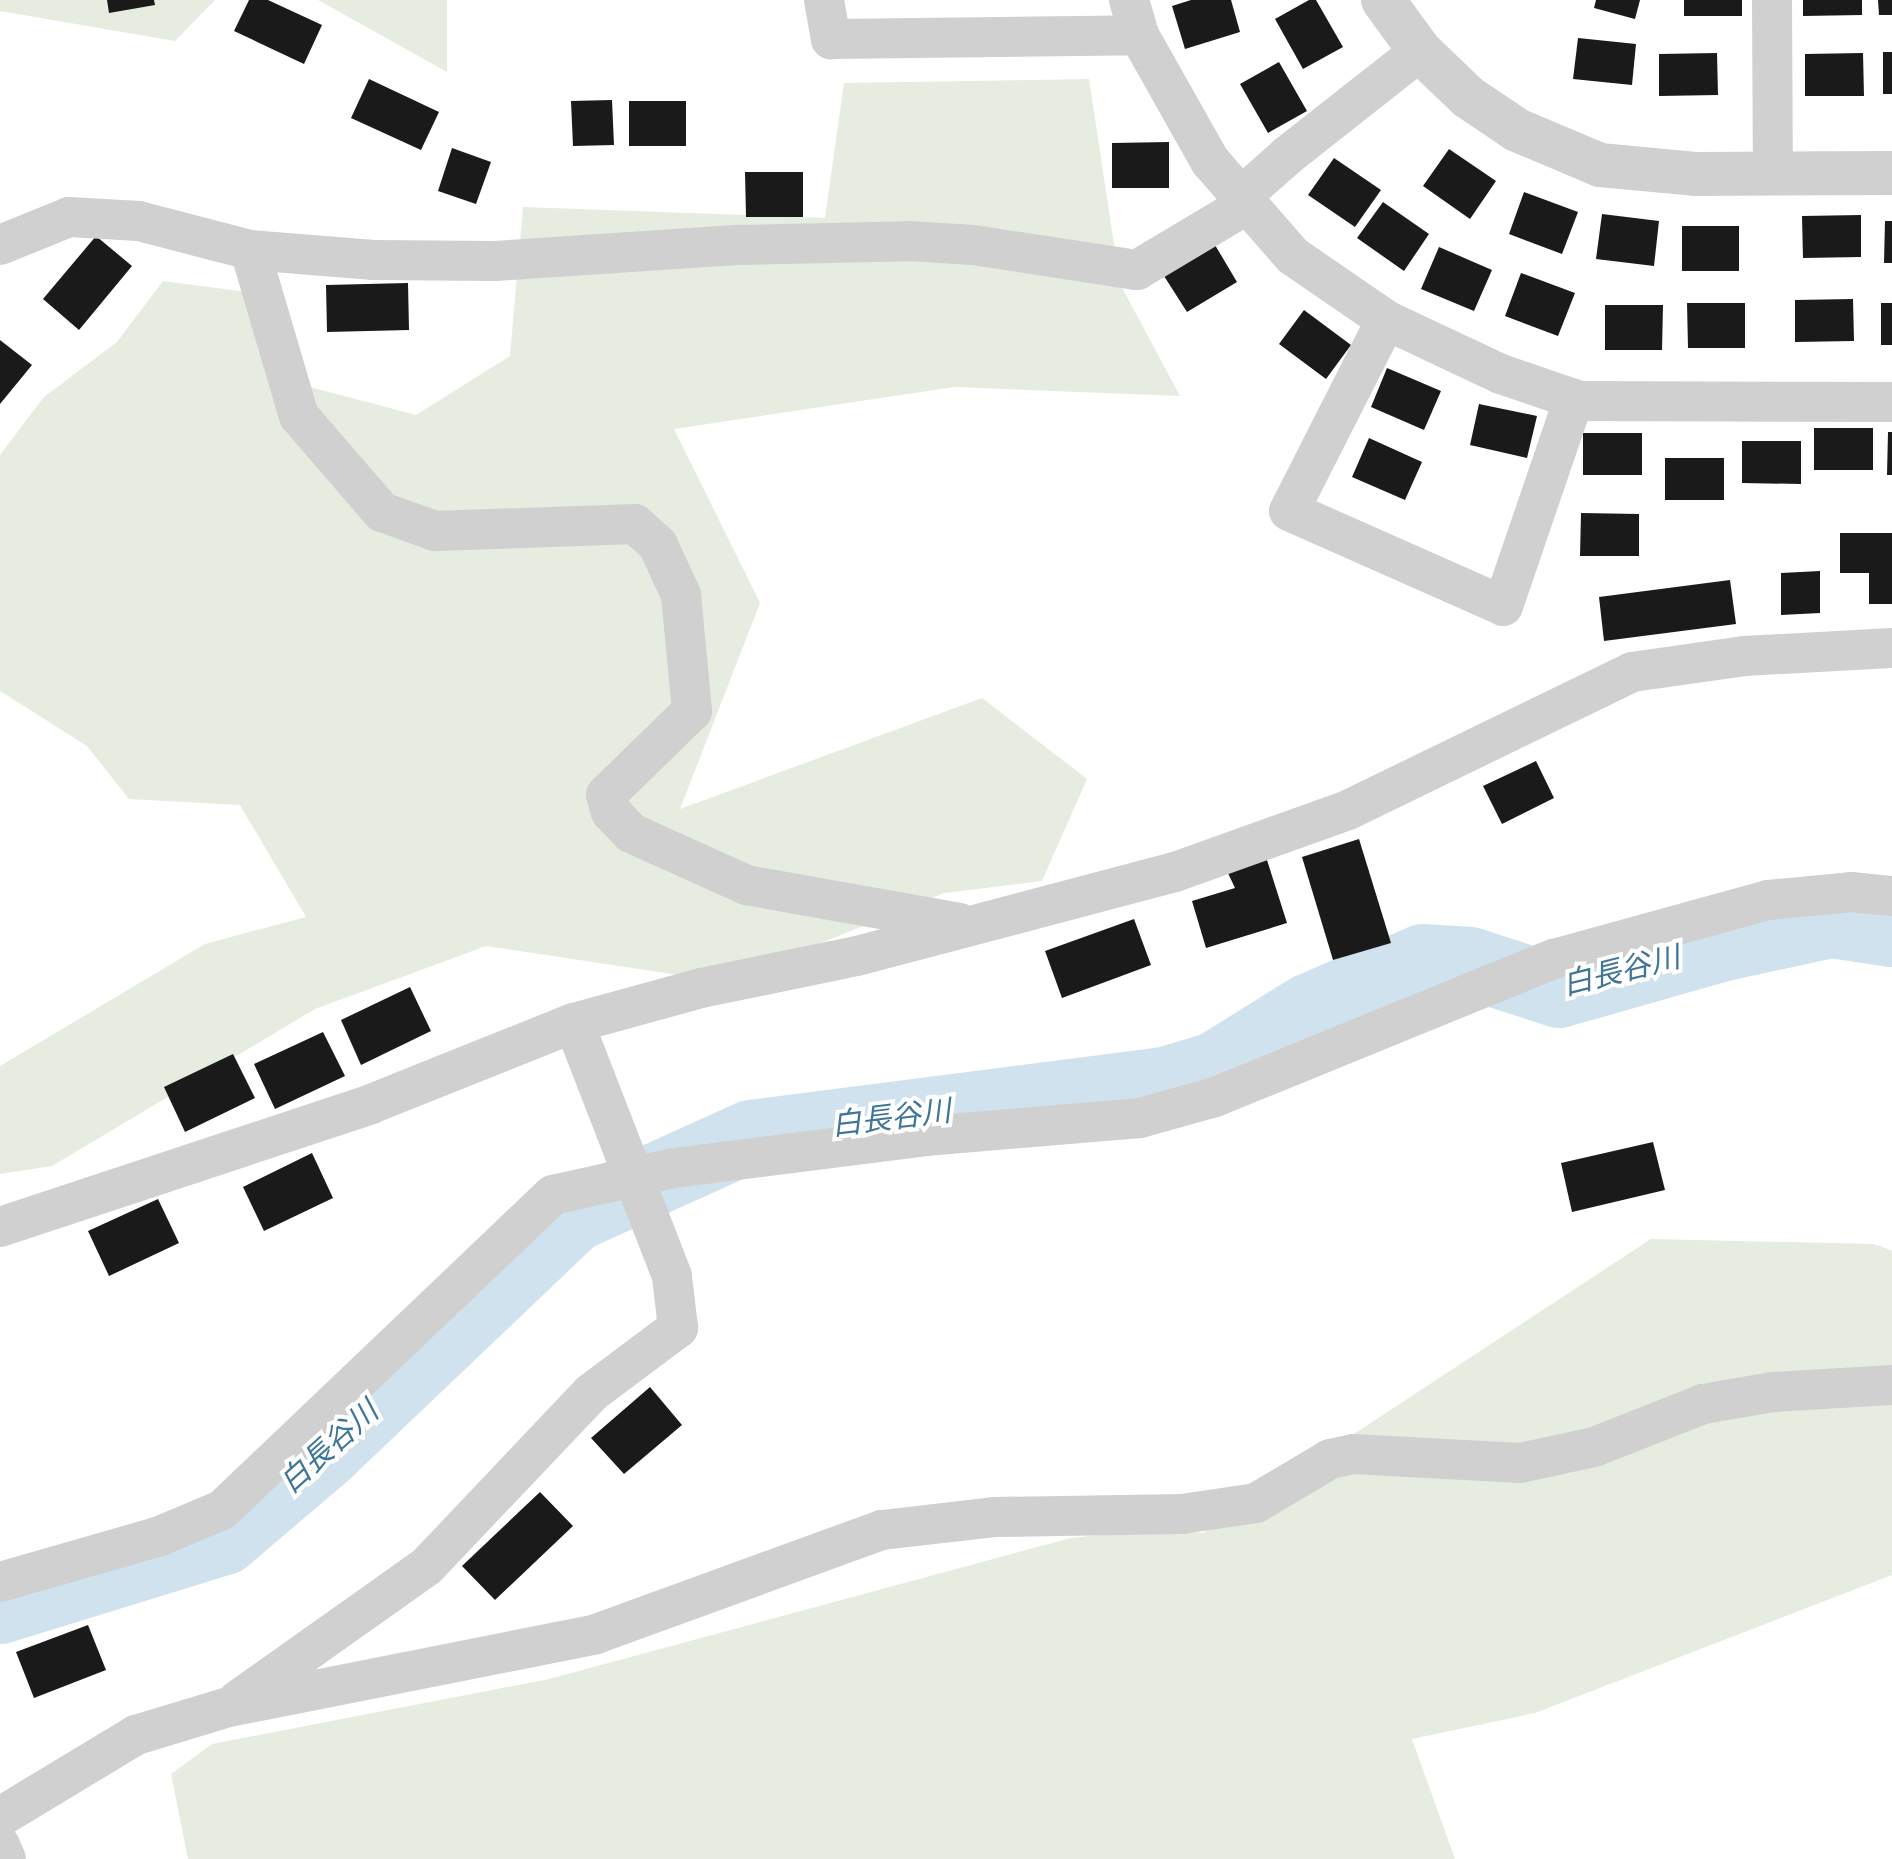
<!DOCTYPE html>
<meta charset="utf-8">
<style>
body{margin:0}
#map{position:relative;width:1892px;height:1859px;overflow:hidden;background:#fff;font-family:"DM Sans","Noto Sans JP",sans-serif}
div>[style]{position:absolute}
.green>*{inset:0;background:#e6ecdf}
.river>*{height:72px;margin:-36px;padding:0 36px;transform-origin:36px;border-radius:36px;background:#cfe2ee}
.building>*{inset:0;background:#1a1a1a}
.minor>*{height:40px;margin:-20px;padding:0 20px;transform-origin:20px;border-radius:20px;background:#d0d0d0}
.tertiary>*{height:44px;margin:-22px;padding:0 22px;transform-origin:22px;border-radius:22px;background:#d0d0d0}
span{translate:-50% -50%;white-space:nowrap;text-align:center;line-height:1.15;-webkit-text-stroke:8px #fff;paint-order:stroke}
.water-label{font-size:30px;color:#3f7597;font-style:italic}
</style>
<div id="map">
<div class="green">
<i style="clip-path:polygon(0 0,215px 0,175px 41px,0 11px)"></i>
<i style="clip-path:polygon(318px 0,447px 0,447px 72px)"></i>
<i style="clip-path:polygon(1089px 79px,1120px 284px,1180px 396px,954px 387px,674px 429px,760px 603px,680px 809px,982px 698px,1087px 779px,1042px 881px,944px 893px,725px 982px,486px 946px,315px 1009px,52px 1166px,0 1174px,0 1066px,205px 944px,306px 917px,240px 805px,129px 799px,87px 746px,0 691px,0 455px,44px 397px,117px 342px,163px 281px,276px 296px,310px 387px,416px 415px,510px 356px,523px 207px,825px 218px,844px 83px)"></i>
<i style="clip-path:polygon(1651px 1239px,1874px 1244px,1892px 1251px,1892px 1575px,1535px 1713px,1412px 1739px,1455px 1859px,188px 1859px,171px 1774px,212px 1744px,549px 1679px,1071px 1538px,1155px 1529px,1203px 1533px)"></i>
</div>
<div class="river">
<i style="left:0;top:1608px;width:234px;rotate:-17.1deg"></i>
<i style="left:224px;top:1539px;width:133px;rotate:-40.4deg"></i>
<i style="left:325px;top:1453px;width:344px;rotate:-43.6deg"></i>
<i style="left:574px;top:1216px;width:194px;rotate:-24.3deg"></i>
<i style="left:751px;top:1136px;width:417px;rotate:-7.3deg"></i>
<i style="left:1165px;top:1083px;width:52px;rotate:-16.7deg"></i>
<i style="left:1215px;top:1068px;width:110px;rotate:-31.9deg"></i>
<i style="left:1308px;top:1010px;width:125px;rotate:-23.5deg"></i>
<i style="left:1423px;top:960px;width:47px;rotate:3.7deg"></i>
<i style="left:1470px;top:963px;width:94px;rotate:18deg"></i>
<i style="left:1559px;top:992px;width:172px;rotate:-15.9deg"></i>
<i style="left:1724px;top:945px;width:109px;rotate:-12.1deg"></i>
<i style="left:1831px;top:922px;width:62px;rotate:8.4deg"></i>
</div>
<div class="building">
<i style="clip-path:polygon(107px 0,154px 0,155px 5px,109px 13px)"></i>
<i style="clip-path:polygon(249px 0,268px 0,322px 25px,304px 64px,234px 31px)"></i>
<i style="clip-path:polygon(1191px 0,1231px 0,1240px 32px,1185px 49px,1172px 6px)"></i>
<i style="clip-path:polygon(1309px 0,1316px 0,1343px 47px,1303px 69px,1275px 19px)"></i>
<i style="clip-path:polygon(1596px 0,1640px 0,1635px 19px,1594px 8px)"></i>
<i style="clip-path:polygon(1684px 0,1742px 0,1742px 16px,1684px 16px)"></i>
<i style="clip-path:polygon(1803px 0,1862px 0,1862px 15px,1803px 16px)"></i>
<i style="clip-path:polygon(1878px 0,1892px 0,1892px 15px,1879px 15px)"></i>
<i style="clip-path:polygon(1578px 38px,1636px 44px,1632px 85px,1573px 79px)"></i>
<i style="clip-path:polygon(1883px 52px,1892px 52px,1892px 94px,1883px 94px)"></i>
<i style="clip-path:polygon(1717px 53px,1718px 95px,1659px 96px,1659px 54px)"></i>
<i style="clip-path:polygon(1863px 53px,1864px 96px,1805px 96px,1805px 54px)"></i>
<i style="clip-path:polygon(1279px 62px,1307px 111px,1268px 133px,1240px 84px)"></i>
<i style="clip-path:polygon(369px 79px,439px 112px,421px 150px,351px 118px)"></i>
<i style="clip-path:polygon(612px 100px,614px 145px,573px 146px,571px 101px)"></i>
<i style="clip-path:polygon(629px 101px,686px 101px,686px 146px,629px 146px)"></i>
<i style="clip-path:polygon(1169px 142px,1169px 188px,1112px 188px,1112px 143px)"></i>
<i style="clip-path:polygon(452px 148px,491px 162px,476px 204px,438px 191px)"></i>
<i style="clip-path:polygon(1449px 149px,1496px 181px,1470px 219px,1423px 186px)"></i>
<i style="clip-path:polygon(1334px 158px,1381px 190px,1355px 227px,1308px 195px)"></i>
<i style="clip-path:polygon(745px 172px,803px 172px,803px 217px,746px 217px)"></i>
<i style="clip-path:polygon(1524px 192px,1578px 212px,1562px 254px,1509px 234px)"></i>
<i style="clip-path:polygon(1383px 202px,1429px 234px,1404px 271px,1357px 238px)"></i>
<i style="clip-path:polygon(1602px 214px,1659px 221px,1654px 266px,1596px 259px)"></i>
<i style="clip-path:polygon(1861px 215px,1861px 257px,1803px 258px,1802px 216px)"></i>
<i style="clip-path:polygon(1885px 221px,1892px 221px,1892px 263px,1884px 263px)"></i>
<i style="clip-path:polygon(1682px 226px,1739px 226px,1739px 271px,1682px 271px)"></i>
<i style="clip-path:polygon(96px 236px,132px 266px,79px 330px,43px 299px)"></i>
<i style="clip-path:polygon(1215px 245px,1237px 282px,1187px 312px,1164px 276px)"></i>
<i style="clip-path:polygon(1439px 247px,1492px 270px,1474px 311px,1421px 289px)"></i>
<i style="clip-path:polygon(1521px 273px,1575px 293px,1558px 336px,1505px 316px)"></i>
<i style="clip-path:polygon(408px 283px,409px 330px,327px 332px,326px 285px)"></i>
<i style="clip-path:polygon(1853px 299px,1854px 341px,1795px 342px,1795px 300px)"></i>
<i style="clip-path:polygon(1687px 303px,1745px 303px,1745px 348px,1688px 348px)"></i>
<i style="clip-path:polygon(1881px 303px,1892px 303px,1892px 345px,1881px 345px)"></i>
<i style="clip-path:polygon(1605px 305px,1663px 305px,1662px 350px,1605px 350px)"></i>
<i style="clip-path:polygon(1304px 310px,1351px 345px,1326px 379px,1279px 344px)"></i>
<i style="clip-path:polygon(0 340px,32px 365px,0 404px)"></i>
<i style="clip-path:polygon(1387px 368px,1441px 391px,1424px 430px,1371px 407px)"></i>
<i style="clip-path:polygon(1479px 404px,1537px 416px,1527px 458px,1470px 445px)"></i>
<i style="clip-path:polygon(1814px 428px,1873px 428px,1873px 470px,1814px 470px)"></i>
<i style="clip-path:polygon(1888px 432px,1892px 432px,1892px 475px,1887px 475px)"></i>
<i style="clip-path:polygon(1583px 433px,1642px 433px,1642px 475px,1583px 475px)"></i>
<i style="clip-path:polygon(1369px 438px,1422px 462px,1405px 500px,1352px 477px)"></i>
<i style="clip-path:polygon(1742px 441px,1801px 441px,1801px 484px,1742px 483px)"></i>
<i style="clip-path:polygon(1665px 458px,1724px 458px,1724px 500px,1665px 500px)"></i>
<i style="clip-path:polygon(1581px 513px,1639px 514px,1639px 556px,1580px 556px)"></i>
<i style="clip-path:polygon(1840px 533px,1892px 533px,1892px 604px,1869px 604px,1869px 573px,1840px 573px)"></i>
<i style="clip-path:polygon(1820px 571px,1820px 613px,1781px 615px,1781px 573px)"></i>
<i style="clip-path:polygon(1730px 580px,1736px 624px,1604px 641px,1599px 597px)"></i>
<i style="clip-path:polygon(1536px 761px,1554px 798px,1502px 824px,1483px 786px)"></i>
<i style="clip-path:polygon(1359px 839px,1391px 943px,1333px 960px,1302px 857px)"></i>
<i style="clip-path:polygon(1266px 857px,1287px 923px,1206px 948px,1192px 901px,1235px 888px,1227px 871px)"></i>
<i style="clip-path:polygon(1134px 919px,1151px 965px,1062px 998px,1045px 951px)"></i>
<i style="clip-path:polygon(410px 987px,431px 1031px,361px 1065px,341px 1020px)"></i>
<i style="clip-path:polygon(323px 1032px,345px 1076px,275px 1109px,254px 1064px)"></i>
<i style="clip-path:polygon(233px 1054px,255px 1098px,185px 1132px,164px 1087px)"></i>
<i style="clip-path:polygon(1653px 1142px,1665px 1190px,1572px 1212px,1561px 1163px)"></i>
<i style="clip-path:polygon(312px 1153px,333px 1198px,264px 1231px,243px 1187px)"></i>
<i style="clip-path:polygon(158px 1199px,179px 1243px,109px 1276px,88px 1231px)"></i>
<i style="clip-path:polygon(650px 1387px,682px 1425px,624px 1474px,591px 1438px)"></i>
<i style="clip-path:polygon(540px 1492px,573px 1526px,495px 1600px,462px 1566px)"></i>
<i style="clip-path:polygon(88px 1625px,106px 1670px,34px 1698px,16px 1652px)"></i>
</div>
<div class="minor">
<i style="left:824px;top:0;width:40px;rotate:80deg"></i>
<i style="left:831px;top:39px;width:308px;rotate:-0.7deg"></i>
<i style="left:1129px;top:0;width:36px;rotate:74deg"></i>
<i style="left:1139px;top:35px;width:145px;rotate:60.6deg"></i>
<i style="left:1210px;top:161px;width:126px;rotate:48.9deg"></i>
<i style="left:1293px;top:256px;width:113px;rotate:34.5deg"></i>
<i style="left:1386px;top:320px;width:127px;rotate:25.2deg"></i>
<i style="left:1501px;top:374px;width:83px;rotate:18.9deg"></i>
<i style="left:1580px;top:401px;width:312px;rotate:0.2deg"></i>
<i style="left:1772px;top:0;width:174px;rotate:89.7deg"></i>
<i style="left:0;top:245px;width:74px;rotate:-22.1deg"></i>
<i style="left:69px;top:217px;width:70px;rotate:3.3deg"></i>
<i style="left:139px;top:221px;width:115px;rotate:14.6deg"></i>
<i style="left:250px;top:250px;width:124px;rotate:4.6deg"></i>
<i style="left:374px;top:260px;width:121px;rotate:0.5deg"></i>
<i style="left:495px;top:261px;width:245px;rotate:-3.8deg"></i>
<i style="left:739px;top:245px;width:170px;rotate:-1.3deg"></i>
<i style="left:909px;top:241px;width:64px;rotate:3.6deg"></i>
<i style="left:973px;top:245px;width:166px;rotate:8.7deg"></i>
<i style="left:1137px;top:270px;width:109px;rotate:-30.8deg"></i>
<i style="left:1231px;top:214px;width:21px;rotate:-59deg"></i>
<i style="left:1242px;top:196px;width:62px;rotate:-41.7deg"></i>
<i style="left:1288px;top:155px;width:168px;rotate:-38.2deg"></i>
<i style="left:250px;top:250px;width:173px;rotate:73.6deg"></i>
<i style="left:299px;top:416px;width:127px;rotate:49.2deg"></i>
<i style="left:382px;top:512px;width:56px;rotate:19.7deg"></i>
<i style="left:435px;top:531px;width:200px;rotate:-2deg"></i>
<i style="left:635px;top:524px;width:31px;rotate:42deg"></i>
<i style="left:658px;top:545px;width:55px;rotate:65.3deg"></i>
<i style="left:681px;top:595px;width:117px;rotate:84.6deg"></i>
<i style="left:692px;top:711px;width:120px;rotate:135.7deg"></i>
<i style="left:606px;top:795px;width:18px;rotate:74deg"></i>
<i style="left:611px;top:812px;width:29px;rotate:46deg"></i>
<i style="left:631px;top:833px;width:126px;rotate:24.3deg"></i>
<i style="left:746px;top:885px;width:217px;rotate:10.1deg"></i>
<i style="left:1386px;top:320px;width:214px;rotate:116.9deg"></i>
<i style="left:1289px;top:511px;width:234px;rotate:23.9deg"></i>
<i style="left:1503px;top:606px;width:219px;rotate:-71.1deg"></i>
<i style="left:0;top:1227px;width:391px;rotate:-18.3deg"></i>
<i style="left:371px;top:1104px;width:219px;rotate:-21.8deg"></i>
<i style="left:574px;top:1023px;width:132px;rotate:-15.4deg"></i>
<i style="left:701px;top:988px;width:159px;rotate:-11.6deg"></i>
<i style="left:857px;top:956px;width:329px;rotate:-14.8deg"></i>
<i style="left:1175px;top:872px;width:184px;rotate:-19.7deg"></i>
<i style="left:1348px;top:810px;width:316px;rotate:-25.9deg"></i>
<i style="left:1632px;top:672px;width:113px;rotate:-8.1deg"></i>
<i style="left:1744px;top:656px;width:148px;rotate:-3.1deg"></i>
<i style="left:0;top:1582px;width:166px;rotate:-16deg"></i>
<i style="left:160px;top:1536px;width:67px;rotate:-22.8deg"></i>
<i style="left:222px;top:1510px;width:457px;rotate:-43.6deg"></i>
<i style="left:553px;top:1195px;width:124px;rotate:-12.6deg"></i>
<i style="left:674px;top:1168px;width:254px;rotate:-7.2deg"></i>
<i style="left:926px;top:1136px;width:215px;rotate:-4.8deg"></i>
<i style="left:1140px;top:1118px;width:78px;rotate:-15.6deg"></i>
<i style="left:1215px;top:1097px;width:366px;rotate:-22.2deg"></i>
<i style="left:1554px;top:959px;width:222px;rotate:-15.4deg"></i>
<i style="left:1768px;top:900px;width:83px;rotate:-5.5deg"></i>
<i style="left:1851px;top:892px;width:41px;rotate:5.6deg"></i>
<i style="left:238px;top:1700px;width:232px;rotate:-35.3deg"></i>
<i style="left:427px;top:1566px;width:238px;rotate:-46.5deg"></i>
<i style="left:591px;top:1393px;width:109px;rotate:-36.8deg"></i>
<i style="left:678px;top:1328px;width:52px;rotate:-96.6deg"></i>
<i style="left:672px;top:1276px;width:271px;rotate:-111.2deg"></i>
<i style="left:0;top:1817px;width:159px;rotate:-31.1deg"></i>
<i style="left:136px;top:1735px;width:97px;rotate:-16.8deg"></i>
<i style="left:229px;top:1707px;width:374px;rotate:-11.2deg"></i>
<i style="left:596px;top:1634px;width:304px;rotate:-20deg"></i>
<i style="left:882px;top:1530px;width:113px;rotate:-6.6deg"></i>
<i style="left:994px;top:1517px;width:188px;rotate:-0.9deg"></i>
<i style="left:1182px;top:1514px;width:75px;rotate:-8.5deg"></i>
<i style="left:1256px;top:1503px;width:86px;rotate:-30.7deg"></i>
<i style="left:1330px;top:1459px;width:24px;rotate:-12deg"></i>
<i style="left:1353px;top:1454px;width:167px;rotate:3.1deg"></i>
<i style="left:1520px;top:1463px;width:76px;rotate:-12.2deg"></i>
<i style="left:1594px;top:1447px;width:117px;rotate:-21.5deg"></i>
<i style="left:1703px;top:1404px;width:71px;rotate:-9.7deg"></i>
<i style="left:1773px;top:1392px;width:119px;rotate:-3.4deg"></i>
<i style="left:0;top:1845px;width:15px;rotate:67deg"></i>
</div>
<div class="tertiary">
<i style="left:1383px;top:0;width:63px;rotate:54deg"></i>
<i style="left:1420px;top:51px;width:66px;rotate:43.8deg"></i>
<i style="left:1468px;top:97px;width:59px;rotate:34deg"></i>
<i style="left:1517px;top:130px;width:90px;rotate:22.9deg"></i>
<i style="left:1600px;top:165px;width:95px;rotate:5.4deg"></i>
<i style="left:1695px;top:174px;width:197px;rotate:-0.3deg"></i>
</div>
<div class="water-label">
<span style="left:1621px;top:971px;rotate:-14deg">白長谷川</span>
<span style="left:891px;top:1118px;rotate:-7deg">白長谷川</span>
<span style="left:329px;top:1447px;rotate:-42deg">白長谷川</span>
</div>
</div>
